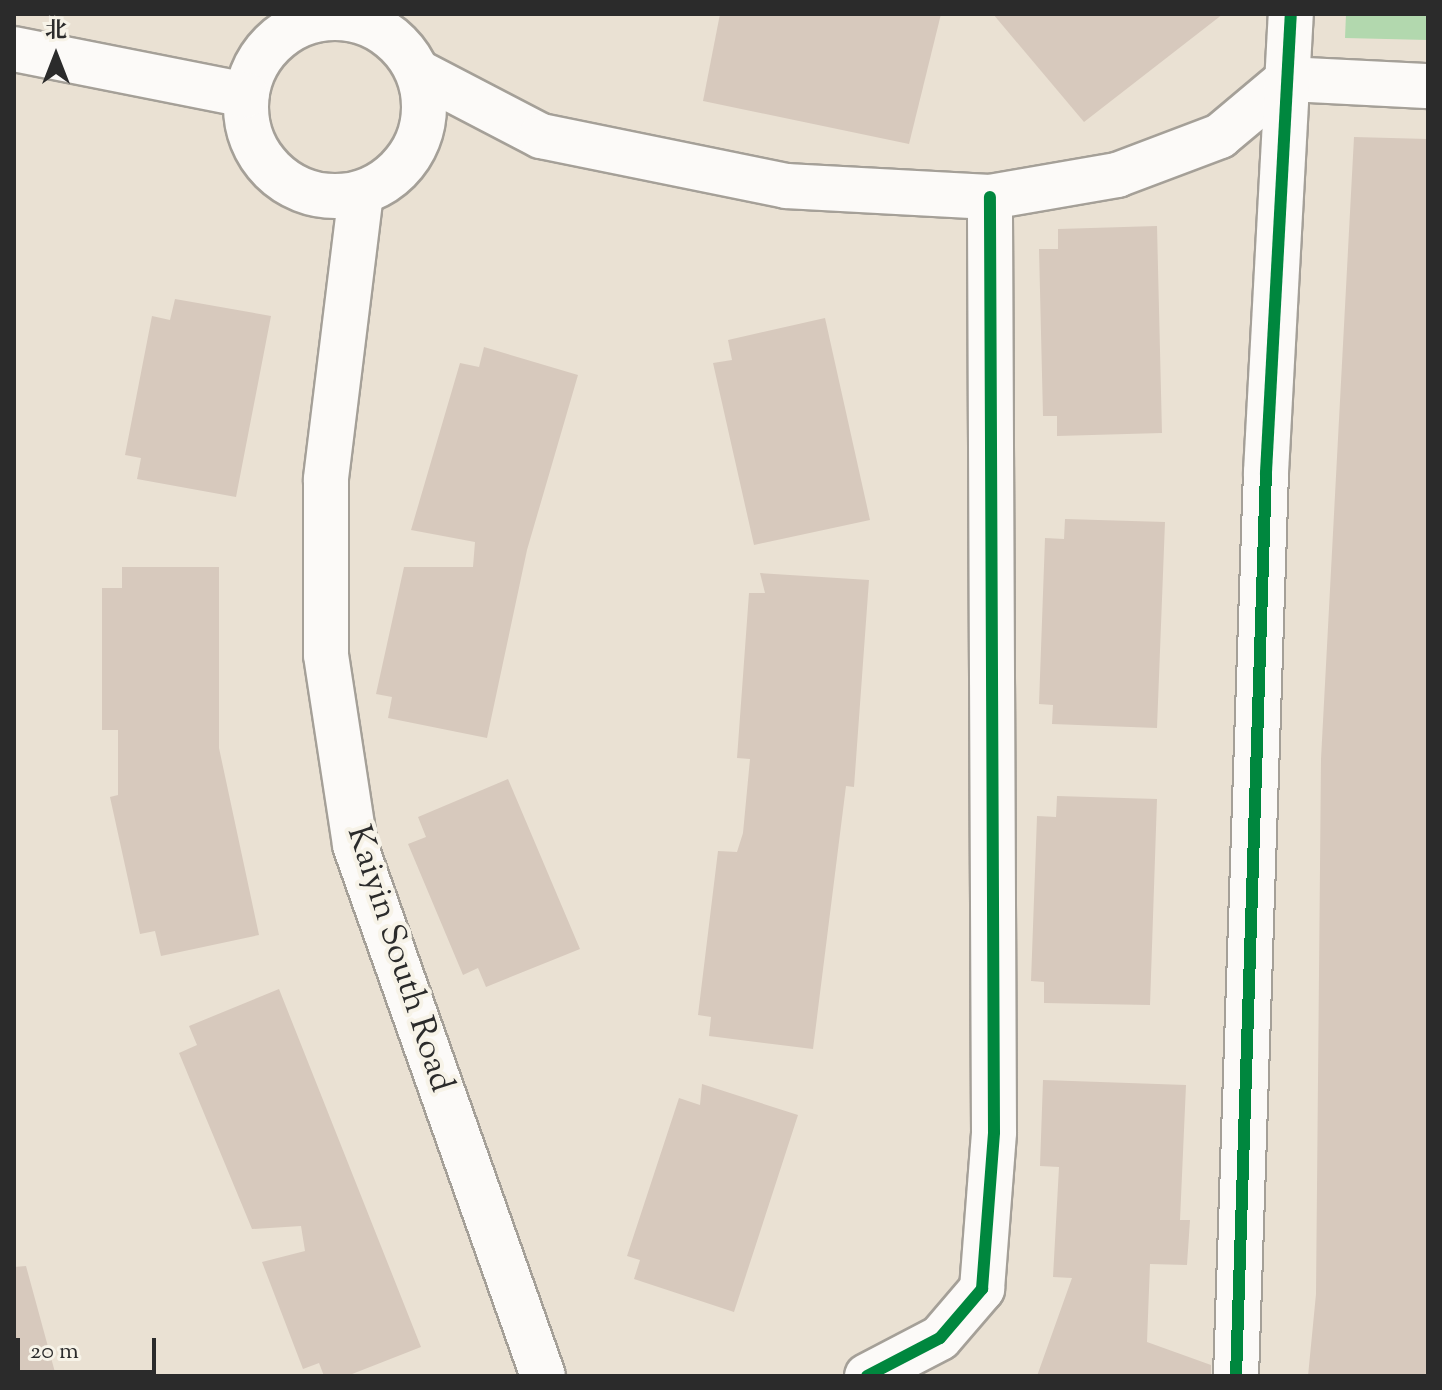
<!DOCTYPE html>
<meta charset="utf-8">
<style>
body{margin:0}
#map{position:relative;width:1442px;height:1390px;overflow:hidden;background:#eae1d3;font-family:"Sorts Mill Goudy","Noto Serif SC",serif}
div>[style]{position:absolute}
.green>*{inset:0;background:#b2d8ae}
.building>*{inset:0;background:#d7c9bd}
.roads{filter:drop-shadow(2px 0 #a5a098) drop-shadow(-2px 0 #a5a098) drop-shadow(0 2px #a5a098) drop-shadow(0 -2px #a5a098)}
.minor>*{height:44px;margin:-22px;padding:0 22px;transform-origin:22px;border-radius:22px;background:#fcfaf8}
.minor>.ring{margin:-22px;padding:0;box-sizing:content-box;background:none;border:44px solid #fcfaf8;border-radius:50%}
.cycleway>*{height:12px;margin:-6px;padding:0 6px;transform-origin:6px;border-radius:6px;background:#00873e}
span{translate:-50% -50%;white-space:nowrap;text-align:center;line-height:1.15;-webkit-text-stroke:8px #f7f3e8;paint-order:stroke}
.street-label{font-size:34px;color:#2b2b2b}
.frame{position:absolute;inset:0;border:16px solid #2b2b2b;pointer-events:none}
.north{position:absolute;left:16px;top:16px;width:80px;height:80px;-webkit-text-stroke:6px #f7f3e8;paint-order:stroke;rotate:0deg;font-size:22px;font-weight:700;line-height:32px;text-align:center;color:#2b2b2b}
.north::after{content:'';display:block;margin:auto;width:28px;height:36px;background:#2b2b2b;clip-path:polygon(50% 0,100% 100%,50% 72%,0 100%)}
.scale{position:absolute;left:16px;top:1338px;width:140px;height:36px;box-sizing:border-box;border:4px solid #2b2b2b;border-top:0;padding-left:10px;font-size:24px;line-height:28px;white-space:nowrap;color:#2b2b2b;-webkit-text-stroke:6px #f7f3e8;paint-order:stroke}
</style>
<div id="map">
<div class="green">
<i style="clip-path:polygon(1346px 14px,1428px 14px,1428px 40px,1345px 38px)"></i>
</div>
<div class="building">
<i style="clip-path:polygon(720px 14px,941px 14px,909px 144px,703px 101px)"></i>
<i style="clip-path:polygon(993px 14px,1223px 14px,1084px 122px)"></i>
<i style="clip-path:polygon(1354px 137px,1428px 139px,1428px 1376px,1308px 1376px,1316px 1294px,1321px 759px)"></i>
<i style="clip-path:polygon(1157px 226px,1162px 433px,1057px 436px,1057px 416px,1043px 416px,1039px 249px,1058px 249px,1058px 229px)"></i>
<i style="clip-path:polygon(175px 299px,271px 316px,236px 497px,137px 479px,141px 458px,125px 455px,152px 316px,170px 320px)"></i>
<i style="clip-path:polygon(825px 318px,870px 520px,754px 545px,713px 363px,732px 360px,728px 340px)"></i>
<i style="clip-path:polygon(484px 347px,578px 375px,527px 550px,487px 738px,388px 718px,392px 697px,376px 694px,404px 567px,473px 567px,475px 542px,411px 530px,460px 363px,479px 367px)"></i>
<i style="clip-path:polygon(1065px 519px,1165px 522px,1157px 728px,1052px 724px,1053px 705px,1039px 704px,1045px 538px,1064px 539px)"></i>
<i style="clip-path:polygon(122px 567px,219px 567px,219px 748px,259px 935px,161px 956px,155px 931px,140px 934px,110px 797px,118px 795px,118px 730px,102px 730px,102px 588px,122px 588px)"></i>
<i style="clip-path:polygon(760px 573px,869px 580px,854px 787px,846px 786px,813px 1049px,709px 1036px,711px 1017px,698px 1015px,718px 851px,737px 852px,743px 833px,750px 759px,737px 758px,749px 593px,765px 593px)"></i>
<i style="clip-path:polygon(508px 779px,580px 949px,486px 987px,478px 968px,463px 975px,408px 844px,426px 837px,418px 817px)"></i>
<i style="clip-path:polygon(1057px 796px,1157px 799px,1150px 1005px,1044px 1003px,1044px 982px,1031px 981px,1037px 816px,1056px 817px)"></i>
<i style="clip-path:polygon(279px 989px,421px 1347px,347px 1376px,324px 1376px,319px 1363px,303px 1369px,262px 1262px,305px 1251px,301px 1226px,252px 1229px,179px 1053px,197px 1045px,189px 1026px)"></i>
<i style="clip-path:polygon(1043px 1080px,1186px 1085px,1180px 1220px,1190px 1220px,1187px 1265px,1150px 1264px,1147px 1342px,1211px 1365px,1211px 1376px,1037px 1376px,1072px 1278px,1053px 1277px,1059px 1167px,1040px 1166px)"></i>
<i style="clip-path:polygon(702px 1084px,798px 1115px,734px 1312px,634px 1279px,640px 1260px,627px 1256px,679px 1098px,700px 1105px)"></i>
<i style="clip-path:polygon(26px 1266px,56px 1376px,14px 1376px,14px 1267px)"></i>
</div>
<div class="roads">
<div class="minor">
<i class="ring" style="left:246px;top:18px;width:134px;height:134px"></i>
<i style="left:14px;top:49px;width:237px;rotate:11.2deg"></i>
<i style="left:418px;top:72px;width:139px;rotate:27.5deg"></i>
<i style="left:541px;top:136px;width:250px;rotate:11.5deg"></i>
<i style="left:786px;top:186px;width:204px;rotate:3.1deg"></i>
<i style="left:990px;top:197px;width:129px;rotate:-9.8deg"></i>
<i style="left:1117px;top:175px;width:110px;rotate:-20.7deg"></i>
<i style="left:1220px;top:136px;width:89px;rotate:-40deg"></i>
<i style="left:1288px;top:79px;width:140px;rotate:2.9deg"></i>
<i style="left:361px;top:193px;width:289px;rotate:97deg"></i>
<i style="left:326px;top:480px;width:175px;rotate:90deg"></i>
<i style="left:326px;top:655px;width:192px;rotate:81.3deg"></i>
<i style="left:355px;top:845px;width:563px;rotate:70.5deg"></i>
<i style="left:867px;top:1376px;width:82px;rotate:-27.5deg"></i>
<i style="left:940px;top:1338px;width:65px;rotate:-49.4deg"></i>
<i style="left:982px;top:1289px;width:157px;rotate:-85.6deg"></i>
<i style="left:994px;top:1132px;width:935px;rotate:-90.25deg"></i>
<i style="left:1236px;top:1376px;width:904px;rotate:-88.1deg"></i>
<i style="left:1266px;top:472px;width:459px;rotate:-86.9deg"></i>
</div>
</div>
<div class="cycleway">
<i style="left:867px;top:1376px;width:82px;rotate:-27.5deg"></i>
<i style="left:940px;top:1338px;width:65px;rotate:-49.4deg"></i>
<i style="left:982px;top:1289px;width:157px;rotate:-85.6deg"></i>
<i style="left:994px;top:1132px;width:935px;rotate:-90.25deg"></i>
<i style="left:1236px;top:1376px;width:904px;rotate:-88.1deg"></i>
<i style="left:1266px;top:472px;width:459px;rotate:-86.9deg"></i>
</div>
<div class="street-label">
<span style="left:399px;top:959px;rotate:72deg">Kaiyin South Road</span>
</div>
<div class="frame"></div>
<div class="north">北</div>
<div class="scale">20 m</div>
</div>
